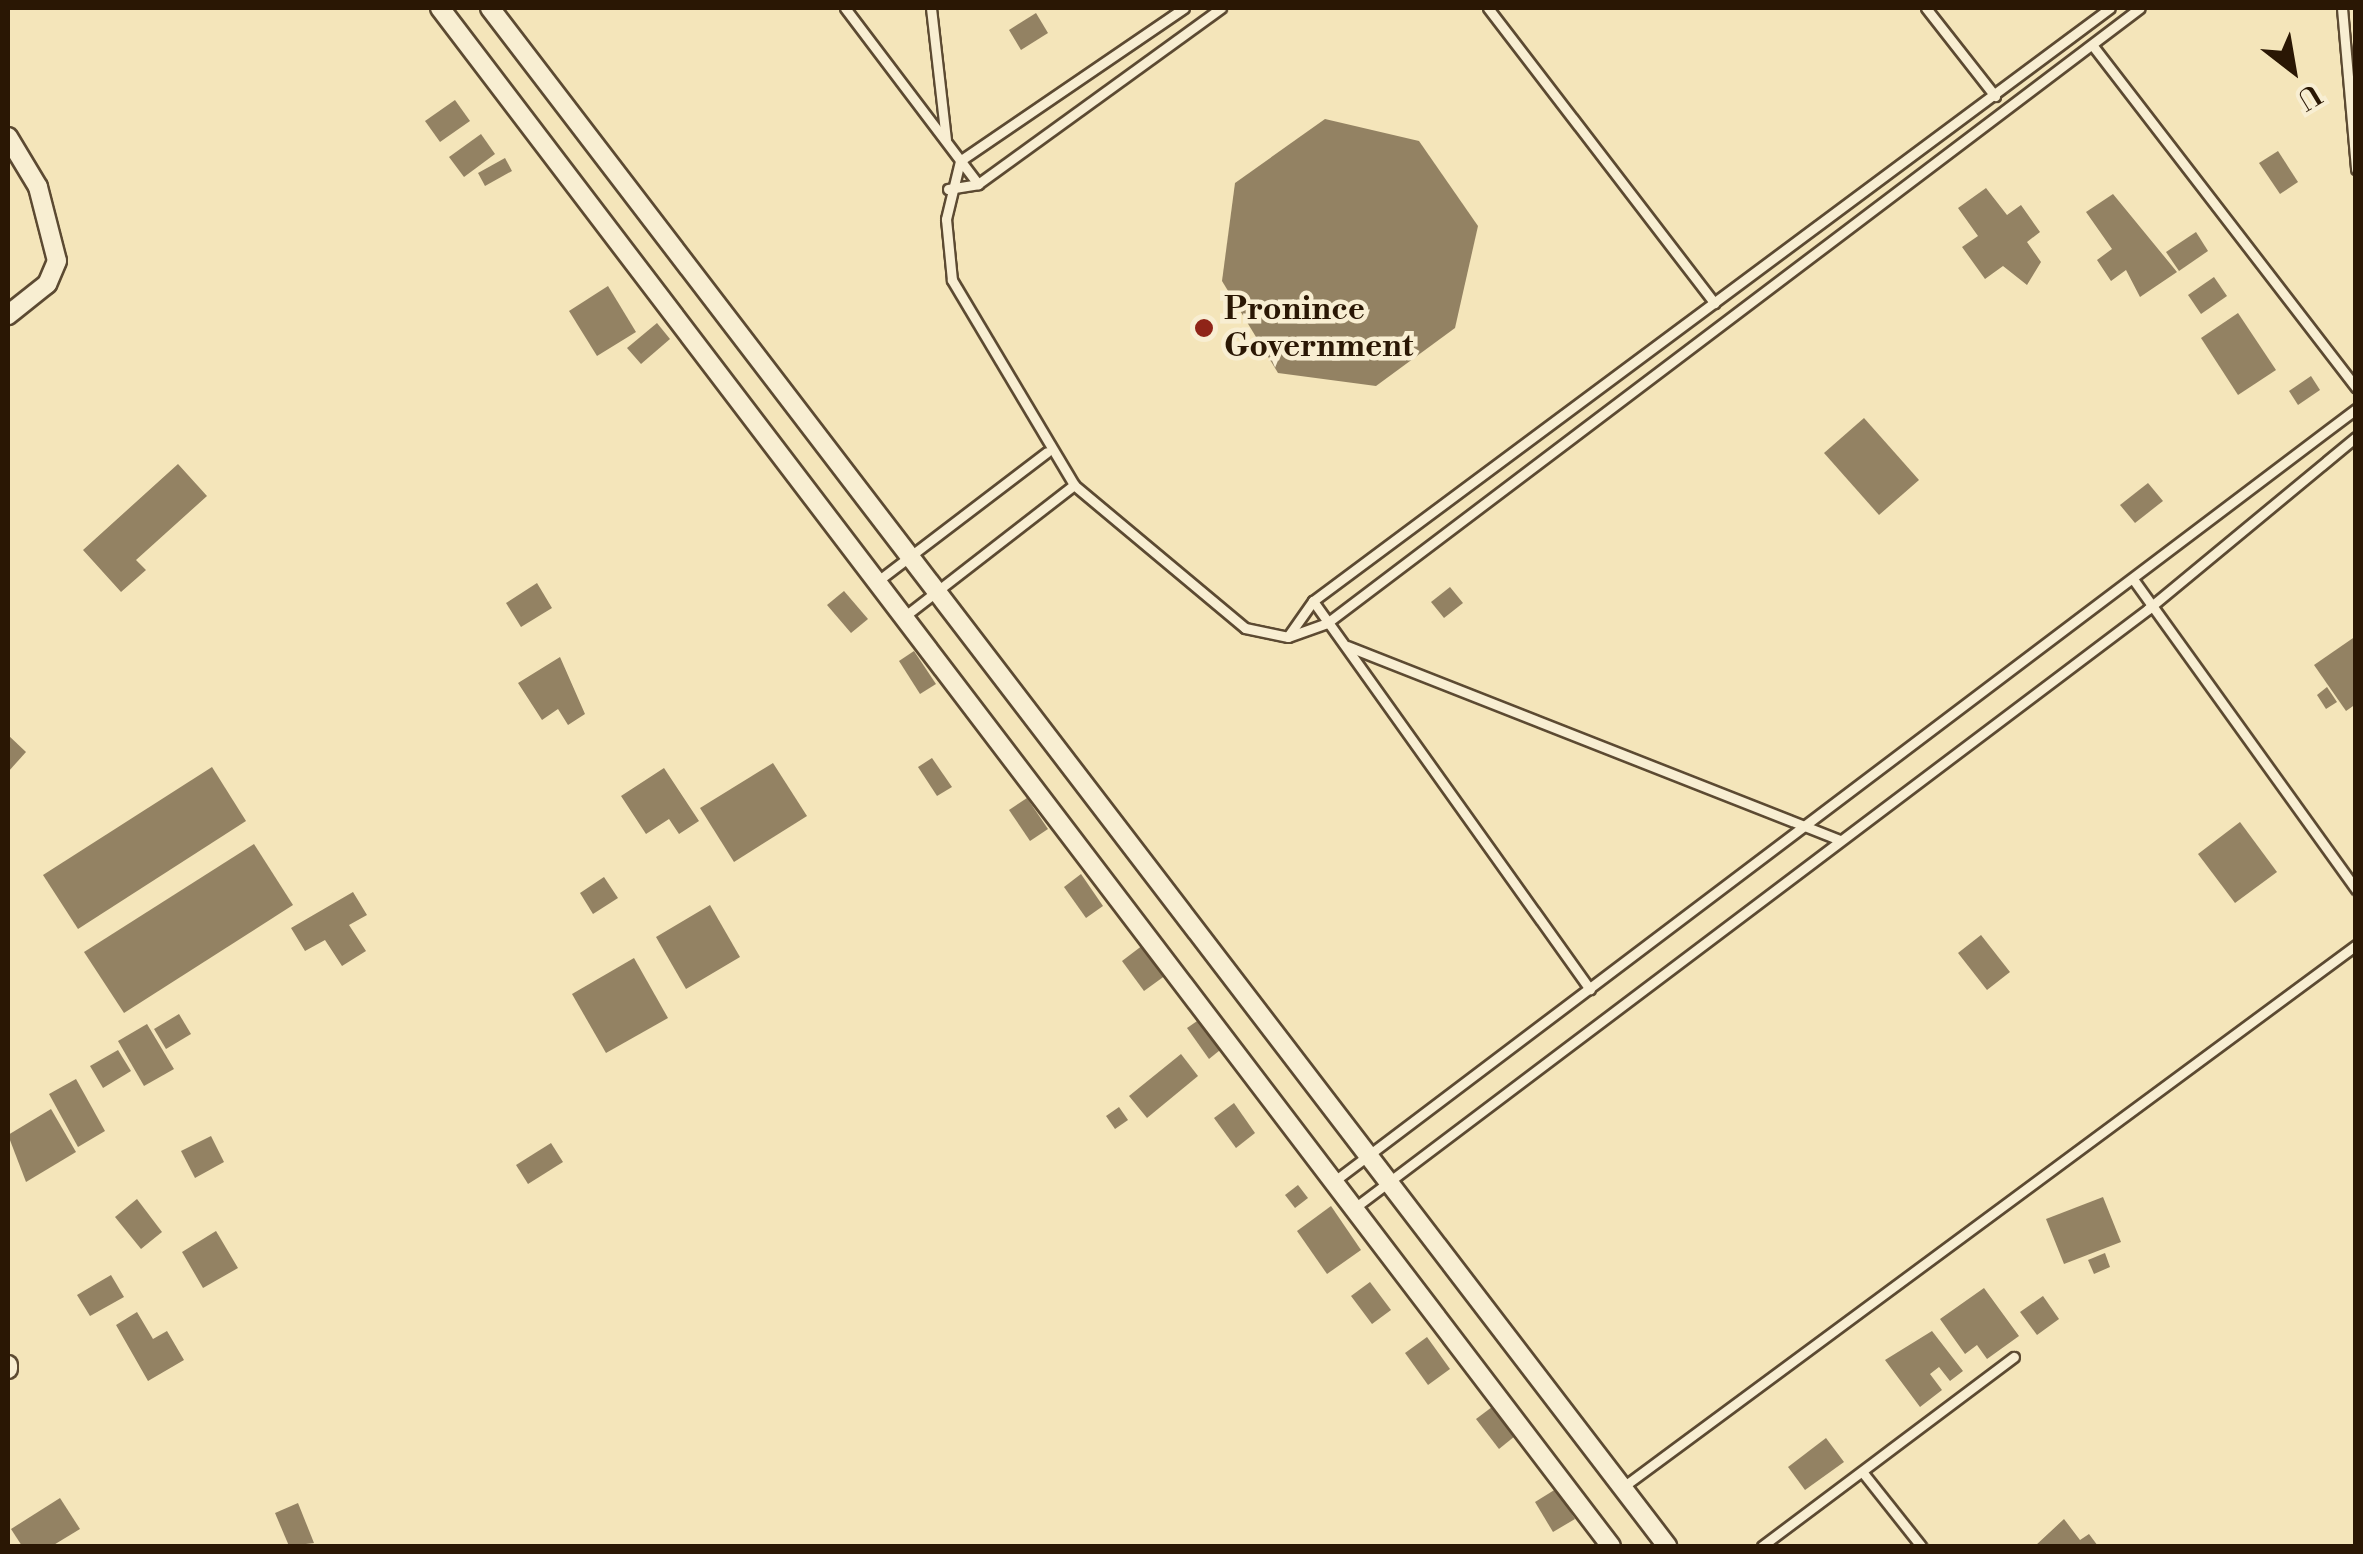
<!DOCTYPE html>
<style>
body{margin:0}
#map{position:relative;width:2363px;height:1554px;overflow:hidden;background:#f4e5ba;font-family:"Libre Bodoni",serif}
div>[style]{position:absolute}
.building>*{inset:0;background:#938263}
.roads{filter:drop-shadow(2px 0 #5c4a32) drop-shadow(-2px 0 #5c4a32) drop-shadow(0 2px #5c4a32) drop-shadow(0 -2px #5c4a32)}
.service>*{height:9px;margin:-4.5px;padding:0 4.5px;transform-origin:4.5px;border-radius:4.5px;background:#f8eed2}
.minor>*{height:18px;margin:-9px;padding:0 9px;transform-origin:9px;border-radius:9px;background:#f8eed2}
.dots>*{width:28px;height:28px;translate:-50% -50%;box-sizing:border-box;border:5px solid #f8eed2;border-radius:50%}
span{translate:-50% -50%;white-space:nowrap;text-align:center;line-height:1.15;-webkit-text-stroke:9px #f8eed2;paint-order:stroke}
.poi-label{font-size:32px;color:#2a1704;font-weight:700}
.left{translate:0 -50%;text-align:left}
.frame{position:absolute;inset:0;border:10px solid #2a1704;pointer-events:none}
.north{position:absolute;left:2243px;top:20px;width:100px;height:100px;-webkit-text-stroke:8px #f8eed2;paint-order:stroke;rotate:149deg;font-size:28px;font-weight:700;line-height:40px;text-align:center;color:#2a1704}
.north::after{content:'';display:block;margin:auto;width:35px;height:45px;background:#2a1704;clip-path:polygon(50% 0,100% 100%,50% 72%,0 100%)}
</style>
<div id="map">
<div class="building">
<i style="clip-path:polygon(1036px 13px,1048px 33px,1021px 50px,1009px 30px)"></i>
<i style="clip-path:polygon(455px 100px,470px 121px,440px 142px,425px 121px)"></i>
<i style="clip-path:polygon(1325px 119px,1419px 141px,1478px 226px,1455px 328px,1376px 386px,1278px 373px,1222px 281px,1235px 183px)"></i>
<i style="clip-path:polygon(481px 134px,495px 154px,464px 177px,449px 157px)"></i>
<i style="clip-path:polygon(2278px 151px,2298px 182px,2280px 194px,2259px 163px)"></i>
<i style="clip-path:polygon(505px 158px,512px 171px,485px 186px,478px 173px)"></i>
<i style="clip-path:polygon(1986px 188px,2007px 215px,2021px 205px,2040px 232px,2027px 242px,2041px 262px,2027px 285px,2003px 266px,1985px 279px,1962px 247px,1978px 236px,1958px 208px)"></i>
<i style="clip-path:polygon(2113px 194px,2177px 272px,2140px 297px,2126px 270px,2111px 281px,2097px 260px,2112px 249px,2086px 212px)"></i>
<i style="clip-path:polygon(2196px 232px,2208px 251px,2179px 271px,2166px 252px)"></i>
<i style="clip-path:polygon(2214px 277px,2227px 296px,2201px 314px,2188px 295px)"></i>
<i style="clip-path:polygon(608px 286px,636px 332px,597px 356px,569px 311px)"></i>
<i style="clip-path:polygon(2238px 313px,2276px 370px,2238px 395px,2201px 338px)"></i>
<i style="clip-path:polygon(657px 323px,670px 339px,641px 364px,627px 348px)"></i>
<i style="clip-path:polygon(2311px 376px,2320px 390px,2298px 405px,2289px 391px)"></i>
<i style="clip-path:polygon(1864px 418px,1919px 480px,1879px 515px,1824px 453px)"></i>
<i style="clip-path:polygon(178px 464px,207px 496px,136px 560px,146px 570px,121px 592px,83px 550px)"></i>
<i style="clip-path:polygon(2148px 483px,2163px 501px,2135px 523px,2120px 505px)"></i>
<i style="clip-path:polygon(537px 583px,552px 608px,521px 627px,506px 603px)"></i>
<i style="clip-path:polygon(1450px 587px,1463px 603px,1444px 618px,1431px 602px)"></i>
<i style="clip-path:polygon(844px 591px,868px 619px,851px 633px,827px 605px)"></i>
<i style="clip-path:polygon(2356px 636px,2356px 704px,2346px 711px,2314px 665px)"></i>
<i style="clip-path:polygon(914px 651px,936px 684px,920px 694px,899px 661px)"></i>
<i style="clip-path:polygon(560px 657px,585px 714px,568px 725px,558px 709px,542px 720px,518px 683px)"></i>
<i style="clip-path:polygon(2327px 687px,2337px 702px,2326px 709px,2317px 695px)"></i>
<i style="clip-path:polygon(8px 735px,26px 752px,8px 772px)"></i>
<i style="clip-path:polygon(932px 758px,952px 787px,937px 796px,918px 767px)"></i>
<i style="clip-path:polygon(773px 763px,807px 816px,734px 862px,700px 808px)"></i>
<i style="clip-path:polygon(212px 767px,246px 821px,78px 929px,43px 875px)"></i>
<i style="clip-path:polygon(664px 768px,699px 821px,679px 834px,669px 819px,646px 834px,621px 796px)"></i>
<i style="clip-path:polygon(1027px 798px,1048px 829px,1030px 841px,1009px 810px)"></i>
<i style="clip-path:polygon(2240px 822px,2277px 872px,2235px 903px,2198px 854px)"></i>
<i style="clip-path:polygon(254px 844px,293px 905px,124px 1013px,84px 952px)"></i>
<i style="clip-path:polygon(1081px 874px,1103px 906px,1086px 918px,1064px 887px)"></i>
<i style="clip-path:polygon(604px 877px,618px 898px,593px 914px,580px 893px)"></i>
<i style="clip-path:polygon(353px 892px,367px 915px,349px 925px,366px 951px,342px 966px,325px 940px,305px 951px,291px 928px)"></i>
<i style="clip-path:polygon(710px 905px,740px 957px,686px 989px,656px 937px)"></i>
<i style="clip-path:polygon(1981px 935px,2010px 972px,1987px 990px,1958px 953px)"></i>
<i style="clip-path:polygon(1143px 945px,1166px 975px,1144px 991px,1122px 961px)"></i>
<i style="clip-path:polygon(634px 958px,668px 1018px,606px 1053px,572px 994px)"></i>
<i style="clip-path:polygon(179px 1014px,191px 1034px,166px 1049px,154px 1029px)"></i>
<i style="clip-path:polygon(1203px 1017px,1225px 1046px,1209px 1059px,1187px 1028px)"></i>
<i style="clip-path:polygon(147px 1024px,174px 1069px,144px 1086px,118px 1041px)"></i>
<i style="clip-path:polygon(118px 1050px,131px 1071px,103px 1088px,90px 1066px)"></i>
<i style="clip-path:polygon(1181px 1054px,1198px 1076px,1147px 1118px,1129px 1096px)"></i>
<i style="clip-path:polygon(76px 1079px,105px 1131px,78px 1147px,49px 1094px)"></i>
<i style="clip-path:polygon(1234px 1103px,1255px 1133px,1236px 1148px,1214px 1118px)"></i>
<i style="clip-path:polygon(1119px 1107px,1128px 1120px,1115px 1129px,1106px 1116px)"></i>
<i style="clip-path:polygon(51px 1109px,76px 1152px,26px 1182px,8px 1135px)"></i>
<i style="clip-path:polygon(211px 1136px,224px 1162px,195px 1178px,181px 1151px)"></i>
<i style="clip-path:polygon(551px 1143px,563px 1162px,528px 1184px,516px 1165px)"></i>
<i style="clip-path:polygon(1298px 1185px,1308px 1198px,1295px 1208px,1285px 1195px)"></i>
<i style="clip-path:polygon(2103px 1197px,2121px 1242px,2064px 1264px,2046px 1219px)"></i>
<i style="clip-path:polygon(137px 1199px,162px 1232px,141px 1249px,115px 1217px)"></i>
<i style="clip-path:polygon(1331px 1206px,1361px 1250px,1327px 1274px,1297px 1231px)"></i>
<i style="clip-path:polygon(216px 1231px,238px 1268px,203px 1288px,182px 1252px)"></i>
<i style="clip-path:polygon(2105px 1253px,2110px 1267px,2094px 1274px,2088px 1260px)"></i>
<i style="clip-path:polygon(111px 1275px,124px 1297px,90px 1316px,77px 1295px)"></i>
<i style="clip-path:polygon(1370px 1282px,1391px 1310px,1372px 1324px,1351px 1296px)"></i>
<i style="clip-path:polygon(1984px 1288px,2019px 1336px,1987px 1359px,1977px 1345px,1965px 1354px,1940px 1319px)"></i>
<i style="clip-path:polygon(2043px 1296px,2059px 1319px,2037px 1335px,2020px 1312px)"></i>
<i style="clip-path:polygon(137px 1312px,153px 1339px,167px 1331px,184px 1360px,148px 1381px,116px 1325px)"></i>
<i style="clip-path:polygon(1932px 1331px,1963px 1371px,1950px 1381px,1939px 1367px,1930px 1374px,1942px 1390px,1920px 1407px,1885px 1360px)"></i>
<i style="clip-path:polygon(1427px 1337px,1450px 1369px,1428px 1385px,1405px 1353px)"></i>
<i style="clip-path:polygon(1492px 1407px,1515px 1436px,1499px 1449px,1476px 1419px)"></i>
<i style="clip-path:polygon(1826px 1438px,1844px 1462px,1805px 1490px,1788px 1467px)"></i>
<i style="clip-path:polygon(1556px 1489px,1575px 1519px,1553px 1532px,1535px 1502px)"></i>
<i style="clip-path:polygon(60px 1498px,80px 1529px,52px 1546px,22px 1546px,11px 1529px)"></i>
<i style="clip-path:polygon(298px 1503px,314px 1543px,289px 1546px,275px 1513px)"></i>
<i style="clip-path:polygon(2064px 1519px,2080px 1540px,2089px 1534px,2098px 1546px,2035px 1546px)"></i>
</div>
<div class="roads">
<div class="service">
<i style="left:845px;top:8px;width:221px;rotate:52.9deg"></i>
<i style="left:931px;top:8px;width:132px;rotate:83.5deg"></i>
<i style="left:1184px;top:8px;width:271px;rotate:145.7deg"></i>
<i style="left:960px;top:161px;width:60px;rotate:103.6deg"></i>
<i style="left:946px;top:219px;width:61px;rotate:84.4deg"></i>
<i style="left:952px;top:280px;width:239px;rotate:59.2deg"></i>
<i style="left:1074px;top:485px;width:223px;rotate:39.9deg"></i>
<i style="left:1245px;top:628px;width:44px;rotate:11.8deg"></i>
<i style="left:1288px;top:637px;width:41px;rotate:-19.7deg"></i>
<i style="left:1327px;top:623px;width:1019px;rotate:-37.11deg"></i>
<i style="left:1488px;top:8px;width:372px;rotate:52.5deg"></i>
<i style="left:1926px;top:8px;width:112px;rotate:51.9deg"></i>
<i style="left:2342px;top:8px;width:162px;rotate:85deg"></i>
<i style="left:2093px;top:46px;width:431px;rotate:52.4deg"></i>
<i style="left:948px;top:189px;width:30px;rotate:-9deg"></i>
<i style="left:978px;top:184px;width:300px;rotate:-35.9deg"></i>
<i style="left:2133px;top:579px;width:382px;rotate:54.3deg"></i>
<i style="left:879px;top:580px;width:211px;rotate:-37.3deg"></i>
<i style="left:1313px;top:601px;width:477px;rotate:54.5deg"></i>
<i style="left:905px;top:616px;width:214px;rotate:-37.8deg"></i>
<i style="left:1289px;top:635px;width:42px;rotate:-54.8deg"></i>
<i style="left:1313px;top:601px;width:993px;rotate:-36.65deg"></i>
<i style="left:1347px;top:646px;width:530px;rotate:21.48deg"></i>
<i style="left:1337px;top:1179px;width:1277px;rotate:-37.08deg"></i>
<i style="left:1357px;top:1206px;width:991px;rotate:-37.04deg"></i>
<i style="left:2148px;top:609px;width:270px;rotate:-39.6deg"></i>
<i style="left:1864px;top:1474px;width:92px;rotate:51.6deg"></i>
<i style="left:1623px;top:1487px;width:912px;rotate:-36.48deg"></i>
<i style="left:1762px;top:1546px;width:315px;rotate:-36.9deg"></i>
</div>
<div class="minor">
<i style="left:440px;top:8px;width:1933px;rotate:52.72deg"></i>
<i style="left:490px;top:8px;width:1937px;rotate:52.57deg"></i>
<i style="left:8px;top:137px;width:58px;rotate:59deg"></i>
<i style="left:38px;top:187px;width:76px;rotate:75.6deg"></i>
<i style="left:57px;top:261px;width:25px;rotate:113deg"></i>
<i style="left:47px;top:284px;width:50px;rotate:141.5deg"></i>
<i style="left:8px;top:1365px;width:4px;rotate:90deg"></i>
</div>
</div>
<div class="dots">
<i style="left:1204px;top:328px;background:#8f2418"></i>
</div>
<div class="poi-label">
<span class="left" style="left:1224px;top:328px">Pronince<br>Government</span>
</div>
<div class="frame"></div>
<div class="north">U</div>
</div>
